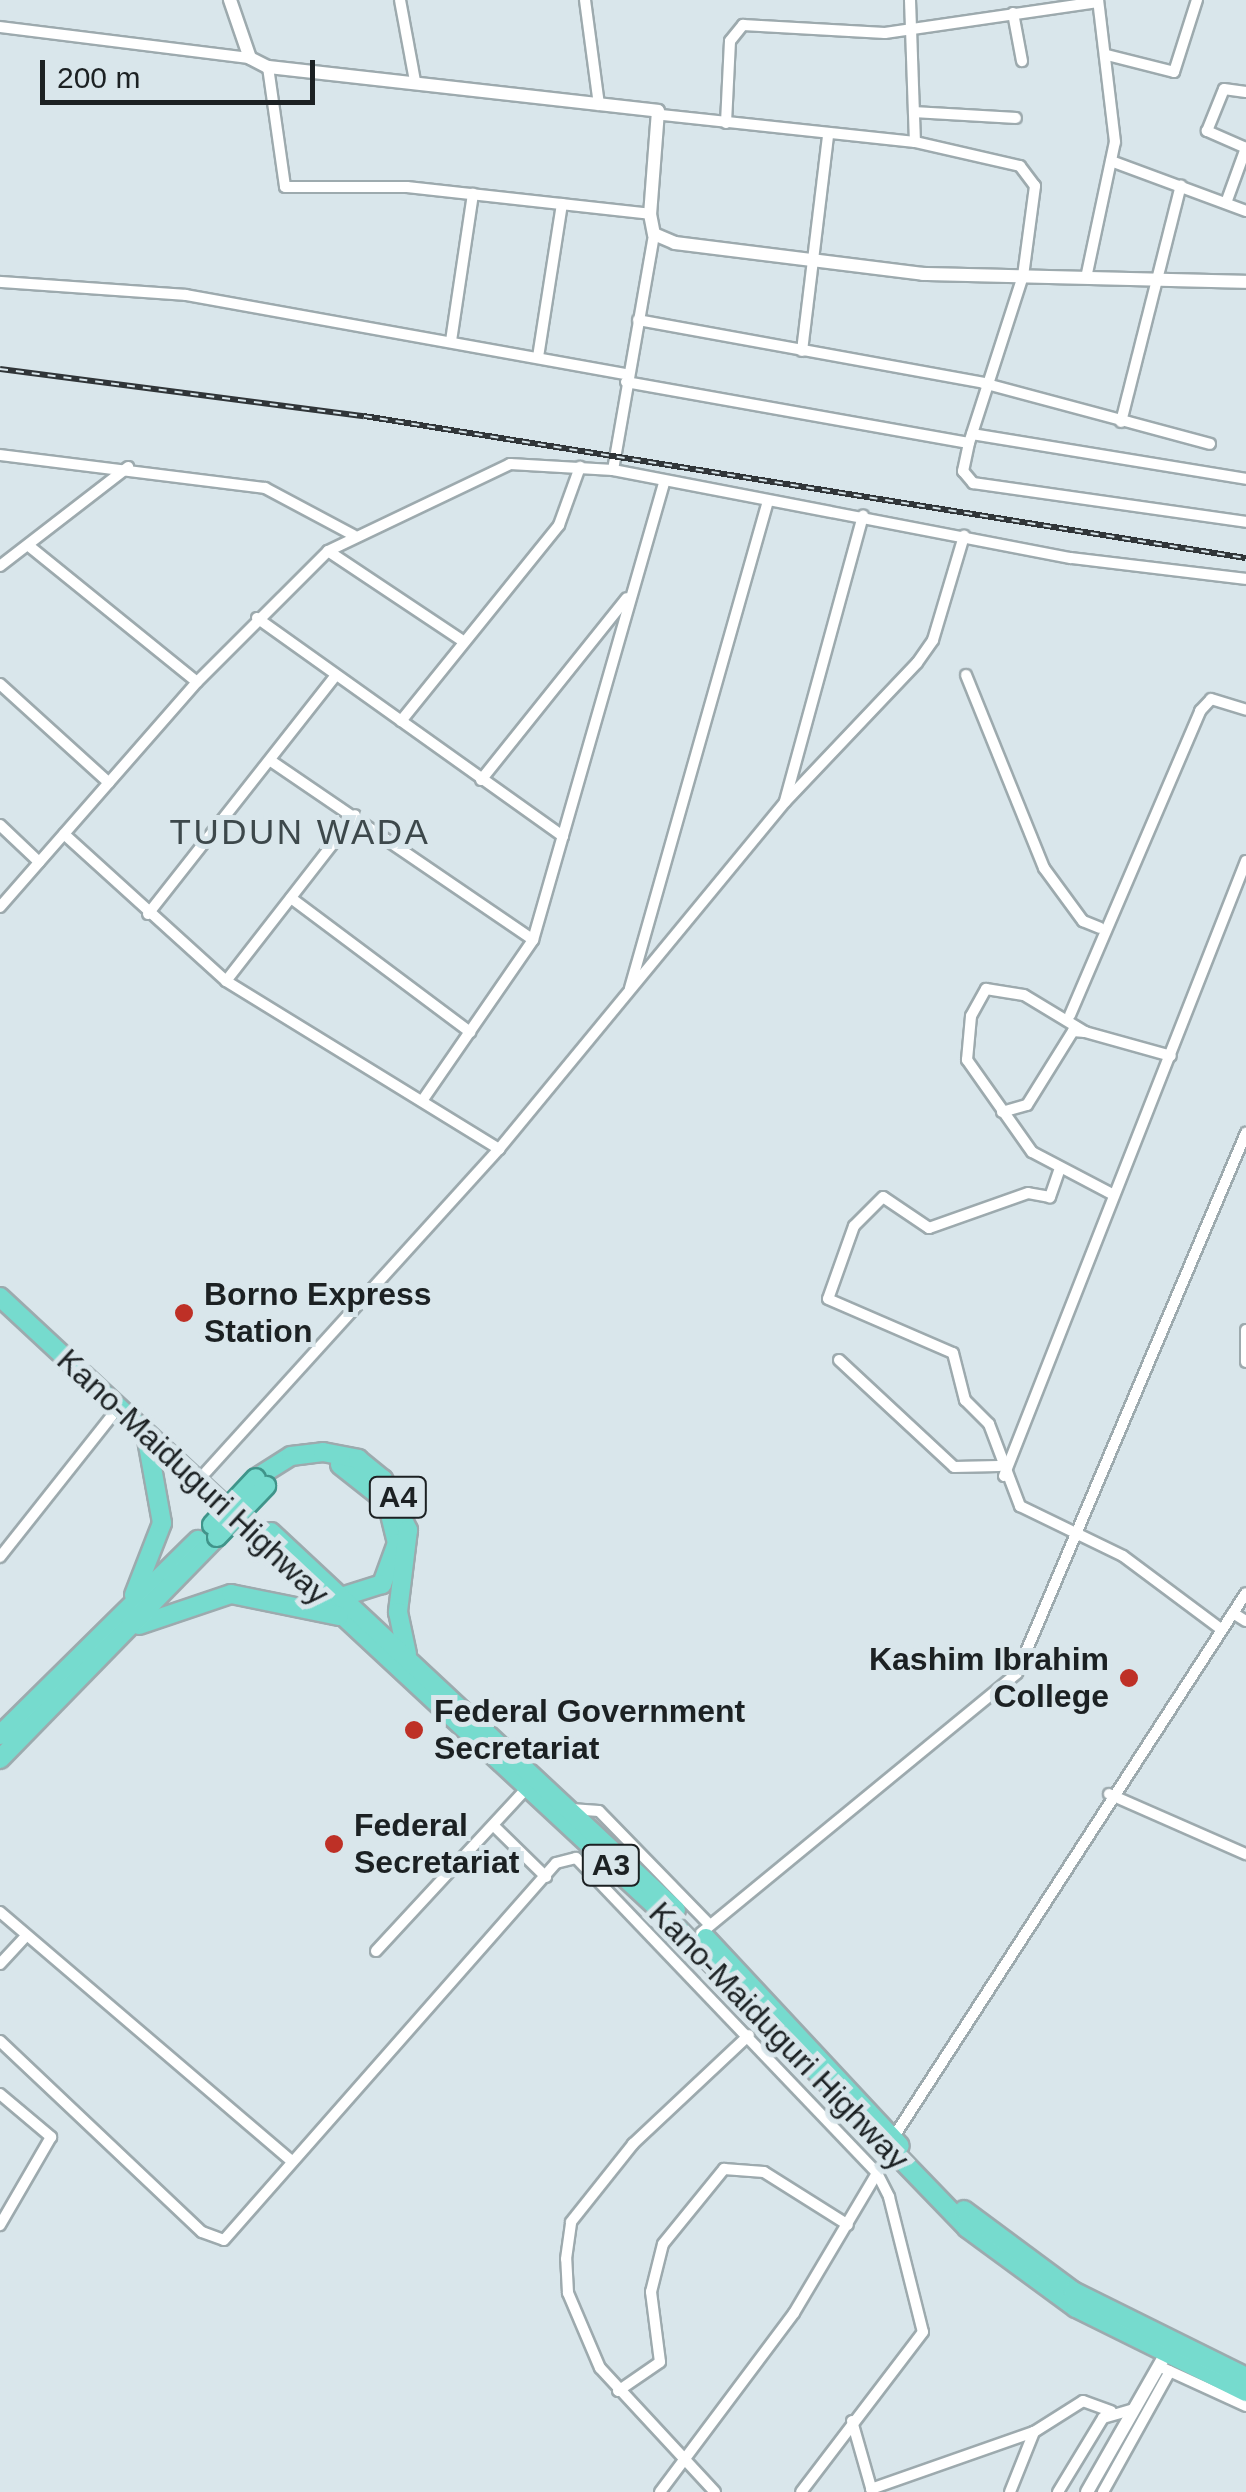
<!DOCTYPE html>
<style>
body{margin:0}
#map{position:relative;width:1246px;height:2492px;overflow:hidden;background:#d9e6eb;font-family:Helvetica,sans-serif}
div>[style]{position:absolute}
.roads{filter:drop-shadow(2px 0 #9daaae) drop-shadow(-2px 0 #9daaae) drop-shadow(0 2px #9daaae) drop-shadow(0 -2px #9daaae)}
.minor>*{height:10px;margin:-5px;padding:0 5px;transform-origin:5px;border-radius:5px;background:#fff}
.tertiary>*{height:12px;margin:-6px;padding:0 6px;transform-origin:6px;border-radius:6px;background:#fff}
.trunk>*{height:18px;margin:-9px;padding:0 9px;transform-origin:9px;border-radius:9px;background:#76dbce}
.rail>*{height:6px;margin-top:-3px;transform-origin:0;background:repeating-linear-gradient(90deg,#d9e6eb 0 8px,#303538 0 16px);box-sizing:border-box;border-block:2px solid #303538}
.bridges{filter:drop-shadow(2px 0 #40948a) drop-shadow(-2px 0 #40948a) drop-shadow(0 2px #40948a) drop-shadow(0 -2px #40948a)}
.trunk-bridge>*{height:18px;margin:-9px;padding:0 9px;transform-origin:9px;border-radius:9px;background:#76dbce}
.dots>*{width:28px;height:28px;translate:-50% -50%;box-sizing:border-box;border:5px solid #d9e6eb;border-radius:50%}
span{translate:-50% -50%;white-space:nowrap;text-align:center;line-height:1.15;-webkit-text-stroke:10px #d9e6eb;paint-order:stroke}
.shield-label span{padding:2px 8px;background:#d9e6eb;border:2px solid;border-radius:8px;-webkit-text-stroke-width:0}
.shield-label{font-size:30px;color:#1c2123;font-weight:700}
.poi-label{font-size:32px;color:#1c2123;font-weight:700}
.left{translate:0 -50%;text-align:left}
.right{translate:-100% -50%;text-align:right}
.street-label{font-size:32px;color:#1c2123}
.neighbourhood-label{font-size:35px;color:#3d484b;letter-spacing:2.5px}
.scale{position:absolute;left:40px;top:60px;width:275px;height:45px;box-sizing:border-box;border:5px solid #1c2123;border-top:0;padding-left:12px;font-size:30px;line-height:35px;white-space:nowrap;color:#1c2123;-webkit-text-stroke:8px #d9e6eb;paint-order:stroke}
</style>
<div id="map">
<div class="roads">
<div class="minor">
<i style="left:400px;top:0;width:82px;rotate:79.5deg"></i>
<i style="left:585px;top:0;width:106px;rotate:82.4deg"></i>
<i style="left:910px;top:0;width:142px;rotate:88deg"></i>
<i style="left:1013px;top:13px;width:49px;rotate:79.4deg"></i>
<i style="left:0;top:27px;width:252px;rotate:7.1deg"></i>
<i style="left:1107px;top:55px;width:69px;rotate:14.2deg"></i>
<i style="left:1174px;top:72px;width:76px;rotate:-72.3deg"></i>
<i style="left:268px;top:67px;width:121px;rotate:81.9deg"></i>
<i style="left:285px;top:187px;width:122px"></i>
<i style="left:407px;top:187px;width:244px;rotate:6.3deg"></i>
<i style="left:914px;top:112px;width:102px;rotate:3.4deg"></i>
<i style="left:726px;top:123px;width:82px;rotate:-87.2deg"></i>
<i style="left:730px;top:41px;width:21px;rotate:-51deg"></i>
<i style="left:743px;top:25px;width:142px;rotate:3.2deg"></i>
<i style="left:885px;top:33px;width:215px;rotate:-8.3deg"></i>
<i style="left:1111px;top:161px;width:144px;rotate:20.3deg"></i>
<i style="left:1226px;top:203px;width:59px;rotate:-70deg"></i>
<i style="left:1246px;top:148px;width:43px;rotate:-156.4deg"></i>
<i style="left:1207px;top:131px;width:45px;rotate:-68deg"></i>
<i style="left:1224px;top:89px;width:22px;rotate:8deg"></i>
<i style="left:1086px;top:278px;width:139px;rotate:-78deg"></i>
<i style="left:1115px;top:142px;width:143px;rotate:-96.8deg"></i>
<i style="left:0;top:282px;width:186px;rotate:4deg"></i>
<i style="left:186px;top:295px;width:448px;rotate:10.2deg"></i>
<i style="left:638px;top:320px;width:351px;rotate:10.3deg"></i>
<i style="left:983px;top:383px;width:235px;rotate:15deg"></i>
<i style="left:451px;top:341px;width:149px;rotate:-81.5deg"></i>
<i style="left:802px;top:351px;width:217px;rotate:-83.1deg"></i>
<i style="left:538px;top:357px;width:155px;rotate:-81.1deg"></i>
<i style="left:626px;top:382px;width:348px;rotate:10.1deg"></i>
<i style="left:969px;top:443px;width:176px;rotate:-72.1deg"></i>
<i style="left:1023px;top:276px;width:91px;rotate:-82.4deg"></i>
<i style="left:1035px;top:186px;width:25px;rotate:-127deg"></i>
<i style="left:1020px;top:166px;width:108px;rotate:-167.1deg"></i>
<i style="left:915px;top:142px;width:253px;rotate:-173.9deg"></i>
<i style="left:1121px;top:422px;width:244px;rotate:-75.8deg"></i>
<i style="left:972px;top:434px;width:278px;rotate:9.3deg"></i>
<i style="left:969px;top:443px;width:29px;rotate:102deg"></i>
<i style="left:963px;top:471px;width:16px;rotate:50deg"></i>
<i style="left:973px;top:483px;width:276px;rotate:8.1deg"></i>
<i style="left:0;top:455px;width:267px;rotate:7.1deg"></i>
<i style="left:265px;top:488px;width:100px;rotate:28.1deg"></i>
<i style="left:613px;top:470px;width:240px;rotate:-80.1deg"></i>
<i style="left:29px;top:546px;width:216px;rotate:39deg"></i>
<i style="left:328px;top:551px;width:159px;rotate:33.7deg"></i>
<i style="left:0;top:566px;width:162px;rotate:-37.7deg"></i>
<i style="left:257px;top:618px;width:376px;rotate:35.5deg"></i>
<i style="left:966px;top:675px;width:208px;rotate:68deg"></i>
<i style="left:1044px;top:868px;width:66px;rotate:53.7deg"></i>
<i style="left:1083px;top:921px;width:18px;rotate:22deg"></i>
<i style="left:0;top:684px;width:147px;rotate:42.2deg"></i>
<i style="left:401px;top:721px;width:252px;rotate:-51.1deg"></i>
<i style="left:559px;top:525px;width:62px;rotate:-70.1deg"></i>
<i style="left:271px;top:761px;width:317px;rotate:34.3deg"></i>
<i style="left:481px;top:780px;width:233px;rotate:-51.3deg"></i>
<i style="left:785px;top:801px;width:296px;rotate:-74.7deg"></i>
<i style="left:0;top:825px;width:54px;rotate:43.5deg"></i>
<i style="left:64px;top:834px;width:219px;rotate:42.2deg"></i>
<i style="left:226px;top:981px;width:321px;rotate:31.6deg"></i>
<i style="left:291px;top:898px;width:224px;rotate:36.8deg"></i>
<i style="left:0;top:907px;width:299px;rotate:-48.8deg"></i>
<i style="left:197px;top:682px;width:185px;rotate:-45deg"></i>
<i style="left:328px;top:551px;width:202px;rotate:-25.5deg"></i>
<i style="left:510px;top:464px;width:103px;rotate:3.3deg"></i>
<i style="left:613px;top:470px;width:466px;rotate:10.9deg"></i>
<i style="left:1071px;top:558px;width:176px;rotate:6.8deg"></i>
<i style="left:148px;top:914px;width:300px;rotate:-51.8deg"></i>
<i style="left:226px;top:981px;width:210px;rotate:-52.1deg"></i>
<i style="left:630px;top:988px;width:506px;rotate:-74.18deg"></i>
<i style="left:1070px;top:1015px;width:331px;rotate:-66.8deg"></i>
<i style="left:1200px;top:711px;width:16px;rotate:-47deg"></i>
<i style="left:1211px;top:699px;width:37px;rotate:17deg"></i>
<i style="left:422px;top:1101px;width:196px;rotate:-55.4deg"></i>
<i style="left:533px;top:940px;width:474px;rotate:-74deg"></i>
<i style="left:1002px;top:1112px;width:26px;rotate:-16deg"></i>
<i style="left:1027px;top:1105px;width:87px;rotate:-58.1deg"></i>
<i style="left:1073px;top:1031px;width:12px;rotate:5deg"></i>
<i style="left:1059px;top:1171px;width:28px;rotate:109deg"></i>
<i style="left:1050px;top:1197px;width:22px;rotate:-170deg"></i>
<i style="left:1028px;top:1193px;width:105px;rotate:160.5deg"></i>
<i style="left:929px;top:1228px;width:55px;rotate:-146deg"></i>
<i style="left:883px;top:1197px;width:41px;rotate:135deg"></i>
<i style="left:854px;top:1226px;width:77px;rotate:109.6deg"></i>
<i style="left:828px;top:1299px;width:136px;rotate:23.4deg"></i>
<i style="left:953px;top:1353px;width:49px;rotate:75.7deg"></i>
<i style="left:965px;top:1400px;width:34px;rotate:45deg"></i>
<i style="left:989px;top:1424px;width:88px;rotate:69.3deg"></i>
<i style="left:1020px;top:1506px;width:114px;rotate:25.9deg"></i>
<i style="left:1123px;top:1556px;width:122px;rotate:36.7deg"></i>
<i style="left:1112px;top:1194px;width:90px;rotate:-152.3deg"></i>
<i style="left:1032px;top:1152px;width:113px;rotate:-125.2deg"></i>
<i style="left:967px;top:1060px;width:44px;rotate:-84.8deg"></i>
<i style="left:971px;top:1016px;width:31px;rotate:-61deg"></i>
<i style="left:986px;top:989px;width:38px;rotate:9deg"></i>
<i style="left:1024px;top:995px;width:71px;rotate:31.2deg"></i>
<i style="left:1085px;top:1032px;width:89px;rotate:15.6deg"></i>
<i style="left:1246px;top:1330px;width:32px;rotate:90deg"></i>
<i style="left:839px;top:1360px;width:157px;rotate:42.9deg"></i>
<i style="left:954px;top:1467px;width:45px;rotate:-1.3deg"></i>
<i style="left:206px;top:1472px;width:436px;rotate:-47.8deg"></i>
<i style="left:499px;top:1149px;width:450px;rotate:-50.5deg"></i>
<i style="left:785px;top:802px;width:192px;rotate:-46.5deg"></i>
<i style="left:917px;top:663px;width:28px;rotate:-55deg"></i>
<i style="left:933px;top:640px;width:109px;rotate:-73.4deg"></i>
<i style="left:1004px;top:1476px;width:661px;rotate:-68.52deg"></i>
<i style="left:0;top:1557px;width:190px;rotate:-51.6deg"></i>
<i style="left:1233px;top:1613px;width:15px;rotate:32deg"></i>
<i style="left:1109px;top:1794px;width:150px;rotate:23.7deg"></i>
<i style="left:571px;top:1809px;width:28px;rotate:4deg"></i>
<i style="left:599px;top:1811px;width:158px;rotate:45.8deg"></i>
<i style="left:494px;top:1826px;width:73px;rotate:44.4deg"></i>
<i style="left:0;top:1912px;width:384px;rotate:40.5deg"></i>
<i style="left:701px;top:1933px;width:409px;rotate:-39.4deg"></i>
<i style="left:1017px;top:1673px;width:587px;rotate:-67.02deg"></i>
<i style="left:376px;top:1951px;width:224px;rotate:-47.2deg"></i>
<i style="left:0;top:1964px;width:38px;rotate:-47deg"></i>
<i style="left:0;top:2041px;width:278px;rotate:43.4deg"></i>
<i style="left:202px;top:2232px;width:23px;rotate:20deg"></i>
<i style="left:224px;top:2240px;width:502px;rotate:-48.63deg"></i>
<i style="left:556px;top:1863px;width:21px;rotate:-14deg"></i>
<i style="left:576px;top:1858px;width:436px;rotate:46.3deg"></i>
<i style="left:877px;top:2173px;width:27px;rotate:63deg"></i>
<i style="left:889px;top:2197px;width:139px;rotate:75.9deg"></i>
<i style="left:923px;top:2332px;width:201px;rotate:127.3deg"></i>
<i style="left:0;top:2094px;width:67px;rotate:40.1deg"></i>
<i style="left:51px;top:2137px;width:102px;rotate:120.1deg"></i>
<i style="left:893px;top:2138px;width:649px;rotate:-57.07deg"></i>
<i style="left:1165px;top:2369px;width:89px;rotate:24.6deg"></i>
<i style="left:618px;top:2391px;width:51px;rotate:-34.6deg"></i>
<i style="left:660px;top:2362px;width:71px;rotate:-97.3deg"></i>
<i style="left:651px;top:2292px;width:49px;rotate:-76deg"></i>
<i style="left:663px;top:2244px;width:97px;rotate:-50.9deg"></i>
<i style="left:724px;top:2169px;width:40px;rotate:4.3deg"></i>
<i style="left:764px;top:2172px;width:99px;rotate:32.2deg"></i>
<i style="left:852px;top:2421px;width:73px;rotate:74.1deg"></i>
<i style="left:871px;top:2489px;width:173px;rotate:-19.3deg"></i>
<i style="left:1034px;top:2432px;width:58px;rotate:-32.3deg"></i>
<i style="left:1083px;top:2401px;width:30px;rotate:20deg"></i>
<i style="left:660px;top:2492px;width:224px;rotate:-53.2deg"></i>
<i style="left:794px;top:2313px;width:163px;rotate:-59.3deg"></i>
<i style="left:715px;top:2492px;width:169px;rotate:-132.8deg"></i>
<i style="left:600px;top:2368px;width:82px;rotate:-113.1deg"></i>
<i style="left:568px;top:2293px;width:34px;rotate:-93deg"></i>
<i style="left:566px;top:2259px;width:37px;rotate:-82deg"></i>
<i style="left:571px;top:2222px;width:100px;rotate:-51.5deg"></i>
<i style="left:633px;top:2144px;width:159px;rotate:-43.2deg"></i>
<i style="left:1010px;top:2492px;width:65px;rotate:-68.2deg"></i>
<i style="left:1058px;top:2492px;width:87px;rotate:-58.7deg"></i>
<i style="left:1103px;top:2418px;width:33px;rotate:-16deg"></i>
<i style="left:1103px;top:2492px;width:138px;rotate:-61deg"></i>
</div>
<div class="tertiary">
<i style="left:230px;top:0;width:61px;rotate:71deg"></i>
<i style="left:250px;top:58px;width:20px;rotate:27deg"></i>
<i style="left:268px;top:67px;width:392px;rotate:6.4deg"></i>
<i style="left:658px;top:111px;width:103px;rotate:94.4deg"></i>
<i style="left:650px;top:214px;width:20px;rotate:79deg"></i>
<i style="left:654px;top:234px;width:23px;rotate:23deg"></i>
<i style="left:675px;top:243px;width:250px;rotate:7.1deg"></i>
<i style="left:923px;top:274px;width:323px;rotate:1.4deg"></i>
<i style="left:1087px;top:2492px;width:158px;rotate:-60.3deg"></i>
</div>
<div class="trunk">
<i style="left:0;top:1297px;width:908px;rotate:42.9deg"></i>
<i style="left:665px;top:1915px;width:435px;rotate:46deg"></i>
<i style="left:967px;top:2228px;width:135px;rotate:36.3deg"></i>
<i style="left:1076px;top:2308px;width:190px;rotate:26.3deg"></i>
<i style="left:340px;top:1465px;width:60px;rotate:38.2deg"></i>
<i style="left:387px;top:1502px;width:42px;rotate:76.3deg"></i>
<i style="left:397px;top:1543px;width:44px;rotate:110.1deg"></i>
<i style="left:382px;top:1584px;width:43px;rotate:162.4deg"></i>
<i style="left:256px;top:1478px;width:41px;rotate:-32.2deg"></i>
<i style="left:291px;top:1456px;width:32px;rotate:-7deg"></i>
<i style="left:323px;top:1452px;width:36px;rotate:11deg"></i>
<i style="left:358px;top:1459px;width:32px;rotate:39deg"></i>
<i style="left:383px;top:1479px;width:57px;rotate:63.9deg"></i>
<i style="left:408px;top:1530px;width:83px;rotate:97deg"></i>
<i style="left:398px;top:1612px;width:43px;rotate:77.9deg"></i>
<i style="left:271px;top:1532px;width:554px;rotate:43.03deg"></i>
<i style="left:134px;top:1595px;width:77px;rotate:-68.7deg"></i>
<i style="left:162px;top:1523px;width:90px;rotate:-100.2deg"></i>
<i style="left:139px;top:1625px;width:97px;rotate:-18.6deg"></i>
<i style="left:231px;top:1594px;width:110px;rotate:11.5deg"></i>
<i style="left:0;top:1735px;width:278px;rotate:-44.6deg"></i>
<i style="left:0;top:1759px;width:310px;rotate:-45.7deg"></i>
<i style="left:706px;top:1938px;width:284px;rotate:47deg"></i>
<i style="left:964px;top:2210px;width:136px;rotate:36.6deg"></i>
<i style="left:1073px;top:2291px;width:193px;rotate:26.4deg"></i>
</div>
</div>
<div class="rail">
<i style="left:0;top:369px;width:367px;rotate:7.4deg"></i>
<i style="left:364px;top:416px;width:893px;rotate:9.15deg"></i>
</div>
<div class="bridges">
<div class="trunk-bridge">
<i style="left:212px;top:1525px;width:64px;rotate:-46.9deg"></i>
<i style="left:217px;top:1537px;width:71px;rotate:-46.1deg"></i>
</div>
</div>
<div class="dots">
<i style="left:184px;top:1313px;background:#be3026"></i>
<i style="left:1129px;top:1678px;background:#be3026"></i>
<i style="left:414px;top:1730px;background:#be3026"></i>
<i style="left:334px;top:1844px;background:#be3026"></i>
</div>
<div class="shield-label">
<span style="left:398px;top:1497px">A4</span>
<span style="left:611px;top:1865px">A3</span>
</div>
<div class="poi-label">
<span class="left" style="left:204px;top:1313px">Borno Express<br>Station</span>
<span class="right" style="left:1109px;top:1678px">Kashim Ibrahim<br>College</span>
<span class="left" style="left:434px;top:1730px">Federal Government<br>Secretariat</span>
<span class="left" style="left:354px;top:1844px">Federal<br>Secretariat</span>
</div>
<div class="street-label">
<span style="left:193px;top:1477px;rotate:43deg">Kano-Maiduguri Highway</span>
<span style="left:779px;top:2036px;rotate:46deg">Kano-Maiduguri Highway</span>
</div>
<div class="neighbourhood-label">
<span style="left:300px;top:832px">TUDUN WADA</span>
</div>
<div class="scale">200 m</div>
</div>
